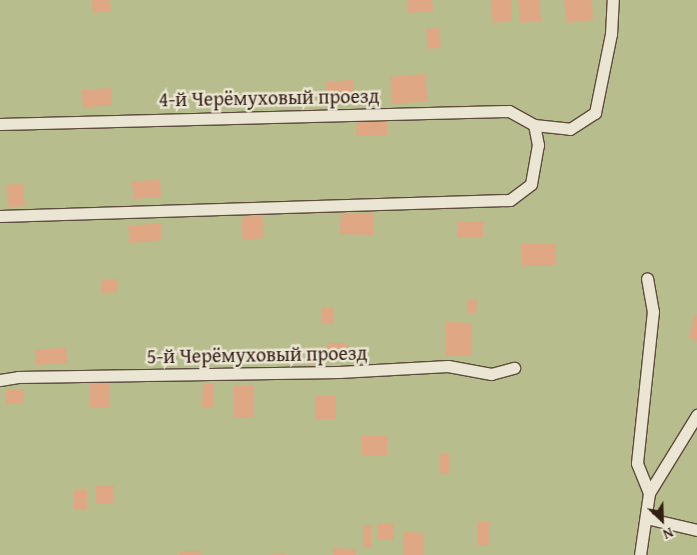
<!DOCTYPE html>
<meta charset="utf-8">
<style>
body{margin:0}
#map{position:relative;width:697px;height:555px;overflow:hidden;background:#e0d7bc;font-family:"Gentium Book Plus",serif}
div>[style]{position:absolute}
.green>*{inset:0;background:#b7bd8d}
.building>*{inset:0;background:#dfa784}
.roads{filter:drop-shadow(1px 0 #5e4c3d) drop-shadow(-1px 0 #5e4c3d) drop-shadow(0 1px #5e4c3d) drop-shadow(0 -1px #5e4c3d)}
.lane>*{height:11px;margin:-5.5px;padding:0 5.5px;transform-origin:5.5px;border-radius:5.5px;background:#ebe5d3}
span{translate:-50% -50%;white-space:nowrap;text-align:center;line-height:1.15;-webkit-text-stroke:5px #ebe5d3;paint-order:stroke}
.street-label{font-size:20px;color:#321e13}
.north{position:absolute;left:637px;top:495px;width:50px;height:50px;-webkit-text-stroke:4px #ebe5d3;paint-order:stroke;rotate:156deg;font-size:14px;font-weight:700;line-height:20px;text-align:center;color:#321e13}
.north::after{content:'';display:block;margin:auto;width:18px;height:22px;background:#321e13;clip-path:polygon(50% 0,100% 100%,50% 72%,0 100%)}
</style>
<div id="map">
<div class="green">
<i style="clip-path:polygon(0 0,697px 0,697px 555px,0 555px)"></i>
</div>
<div class="building">
<i style="clip-path:polygon(92px 0,110px 0,111px 11px,93px 13px)"></i>
<i style="clip-path:polygon(407px 0,432px 0,433px 11px,408px 13px)"></i>
<i style="clip-path:polygon(491px 0,511px 0,512px 21px,493px 23px)"></i>
<i style="clip-path:polygon(518px 0,539px 0,541px 21px,520px 23px)"></i>
<i style="clip-path:polygon(564px 0,592px 0,593px 20px,567px 23px)"></i>
<i style="clip-path:polygon(439px 28px,441px 48px,428px 49px,426px 29px)"></i>
<i style="clip-path:polygon(425px 74px,428px 101px,392px 104px,390px 77px)"></i>
<i style="clip-path:polygon(353px 80px,355px 101px,327px 103px,326px 82px)"></i>
<i style="clip-path:polygon(111px 88px,112px 105px,83px 108px,82px 90px)"></i>
<i style="clip-path:polygon(357px 122px,387px 122px,387px 136px,356px 136px)"></i>
<i style="clip-path:polygon(160px 179px,161px 197px,134px 199px,132px 182px)"></i>
<i style="clip-path:polygon(23px 184px,25px 206px,9px 207px,6px 185px)"></i>
<i style="clip-path:polygon(341px 213px,373px 213px,373px 235px,340px 234px)"></i>
<i style="clip-path:polygon(262px 215px,264px 238px,243px 240px,241px 217px)"></i>
<i style="clip-path:polygon(458px 221px,483px 221px,483px 238px,457px 238px)"></i>
<i style="clip-path:polygon(161px 223px,162px 240px,130px 243px,128px 226px)"></i>
<i style="clip-path:polygon(521px 244px,556px 244px,555px 265px,521px 265px)"></i>
<i style="clip-path:polygon(117px 279px,118px 292px,102px 293px,101px 280px)"></i>
<i style="clip-path:polygon(467px 300px,477px 300px,476px 313px,467px 313px)"></i>
<i style="clip-path:polygon(321px 307px,334px 308px,334px 324px,321px 324px)"></i>
<i style="clip-path:polygon(694px 315px,697px 315px,697px 341px,689px 339px)"></i>
<i style="clip-path:polygon(446px 322px,472px 323px,472px 356px,446px 356px)"></i>
<i style="clip-path:polygon(328px 343px,348px 343px,348px 355px,328px 355px)"></i>
<i style="clip-path:polygon(66px 347px,67px 363px,36px 365px,35px 350px)"></i>
<i style="clip-path:polygon(89px 383px,109px 383px,109px 408px,89px 408px)"></i>
<i style="clip-path:polygon(203px 384px,214px 384px,214px 408px,202px 408px)"></i>
<i style="clip-path:polygon(234px 385px,254px 385px,254px 417px,234px 417px)"></i>
<i style="clip-path:polygon(6px 389px,24px 389px,24px 403px,6px 404px)"></i>
<i style="clip-path:polygon(315px 396px,336px 396px,336px 419px,315px 419px)"></i>
<i style="clip-path:polygon(361px 436px,387px 436px,387px 456px,361px 455px)"></i>
<i style="clip-path:polygon(440px 453px,449px 453px,449px 473px,440px 473px)"></i>
<i style="clip-path:polygon(96px 485px,114px 485px,114px 504px,96px 504px)"></i>
<i style="clip-path:polygon(74px 490px,87px 490px,87px 510px,74px 510px)"></i>
<i style="clip-path:polygon(477px 522px,490px 522px,489px 545px,477px 545px)"></i>
<i style="clip-path:polygon(377px 523px,394px 523px,394px 540px,377px 539px)"></i>
<i style="clip-path:polygon(363px 525px,371px 525px,371px 548px,363px 548px)"></i>
<i style="clip-path:polygon(403px 532px,424px 533px,424px 555px,403px 555px)"></i>
<i style="clip-path:polygon(333px 548px,356px 549px,356px 555px,333px 555px)"></i>
<i style="clip-path:polygon(180px 551px,202px 551px,202px 555px,180px 555px)"></i>
<i style="clip-path:polygon(272px 553px,287px 553px,287px 555px,272px 555px)"></i>
</div>
<div class="roads">
<div class="lane">
<i style="left:0;top:124px;width:509px;rotate:-1.46deg"></i>
<i style="left:509px;top:111px;width:29px;rotate:29deg"></i>
<i style="left:534px;top:125px;width:36px;rotate:6deg"></i>
<i style="left:570px;top:129px;width:30px;rotate:-33deg"></i>
<i style="left:595px;top:113px;width:81px;rotate:-78.6deg"></i>
<i style="left:611px;top:34px;width:34px;rotate:-87deg"></i>
<i style="left:0;top:216px;width:510px;rotate:-1.8deg"></i>
<i style="left:510px;top:200px;width:26px;rotate:-37deg"></i>
<i style="left:531px;top:184px;width:40px;rotate:-80deg"></i>
<i style="left:538px;top:145px;width:20px;rotate:-101deg"></i>
<i style="left:0;top:380px;width:18px;rotate:-9deg"></i>
<i style="left:18px;top:377px;width:321px;rotate:-0.9deg"></i>
<i style="left:339px;top:372px;width:109px;rotate:-3.2deg"></i>
<i style="left:448px;top:366px;width:44px;rotate:10.5deg"></i>
<i style="left:491px;top:374px;width:24px;rotate:-15deg"></i>
<i style="left:649px;top:493px;width:92px;rotate:-58.4deg"></i>
<i style="left:646px;top:518px;width:52px;rotate:13.2deg"></i>
<i style="left:640px;top:555px;width:63px;rotate:-81.7deg"></i>
<i style="left:649px;top:493px;width:32px;rotate:-112deg"></i>
<i style="left:637px;top:463px;width:152px;rotate:-84deg"></i>
<i style="left:653px;top:312px;width:34px;rotate:-100deg"></i>
</div>
</div>
<div class="street-label">
<span style="left:269px;top:97px;rotate:-1deg">4-й Черёмуховый проезд</span>
<span style="left:257px;top:354px;rotate:-1deg">5-й Черёмуховый проезд</span>
</div>
<div class="north">N</div>
</div>
